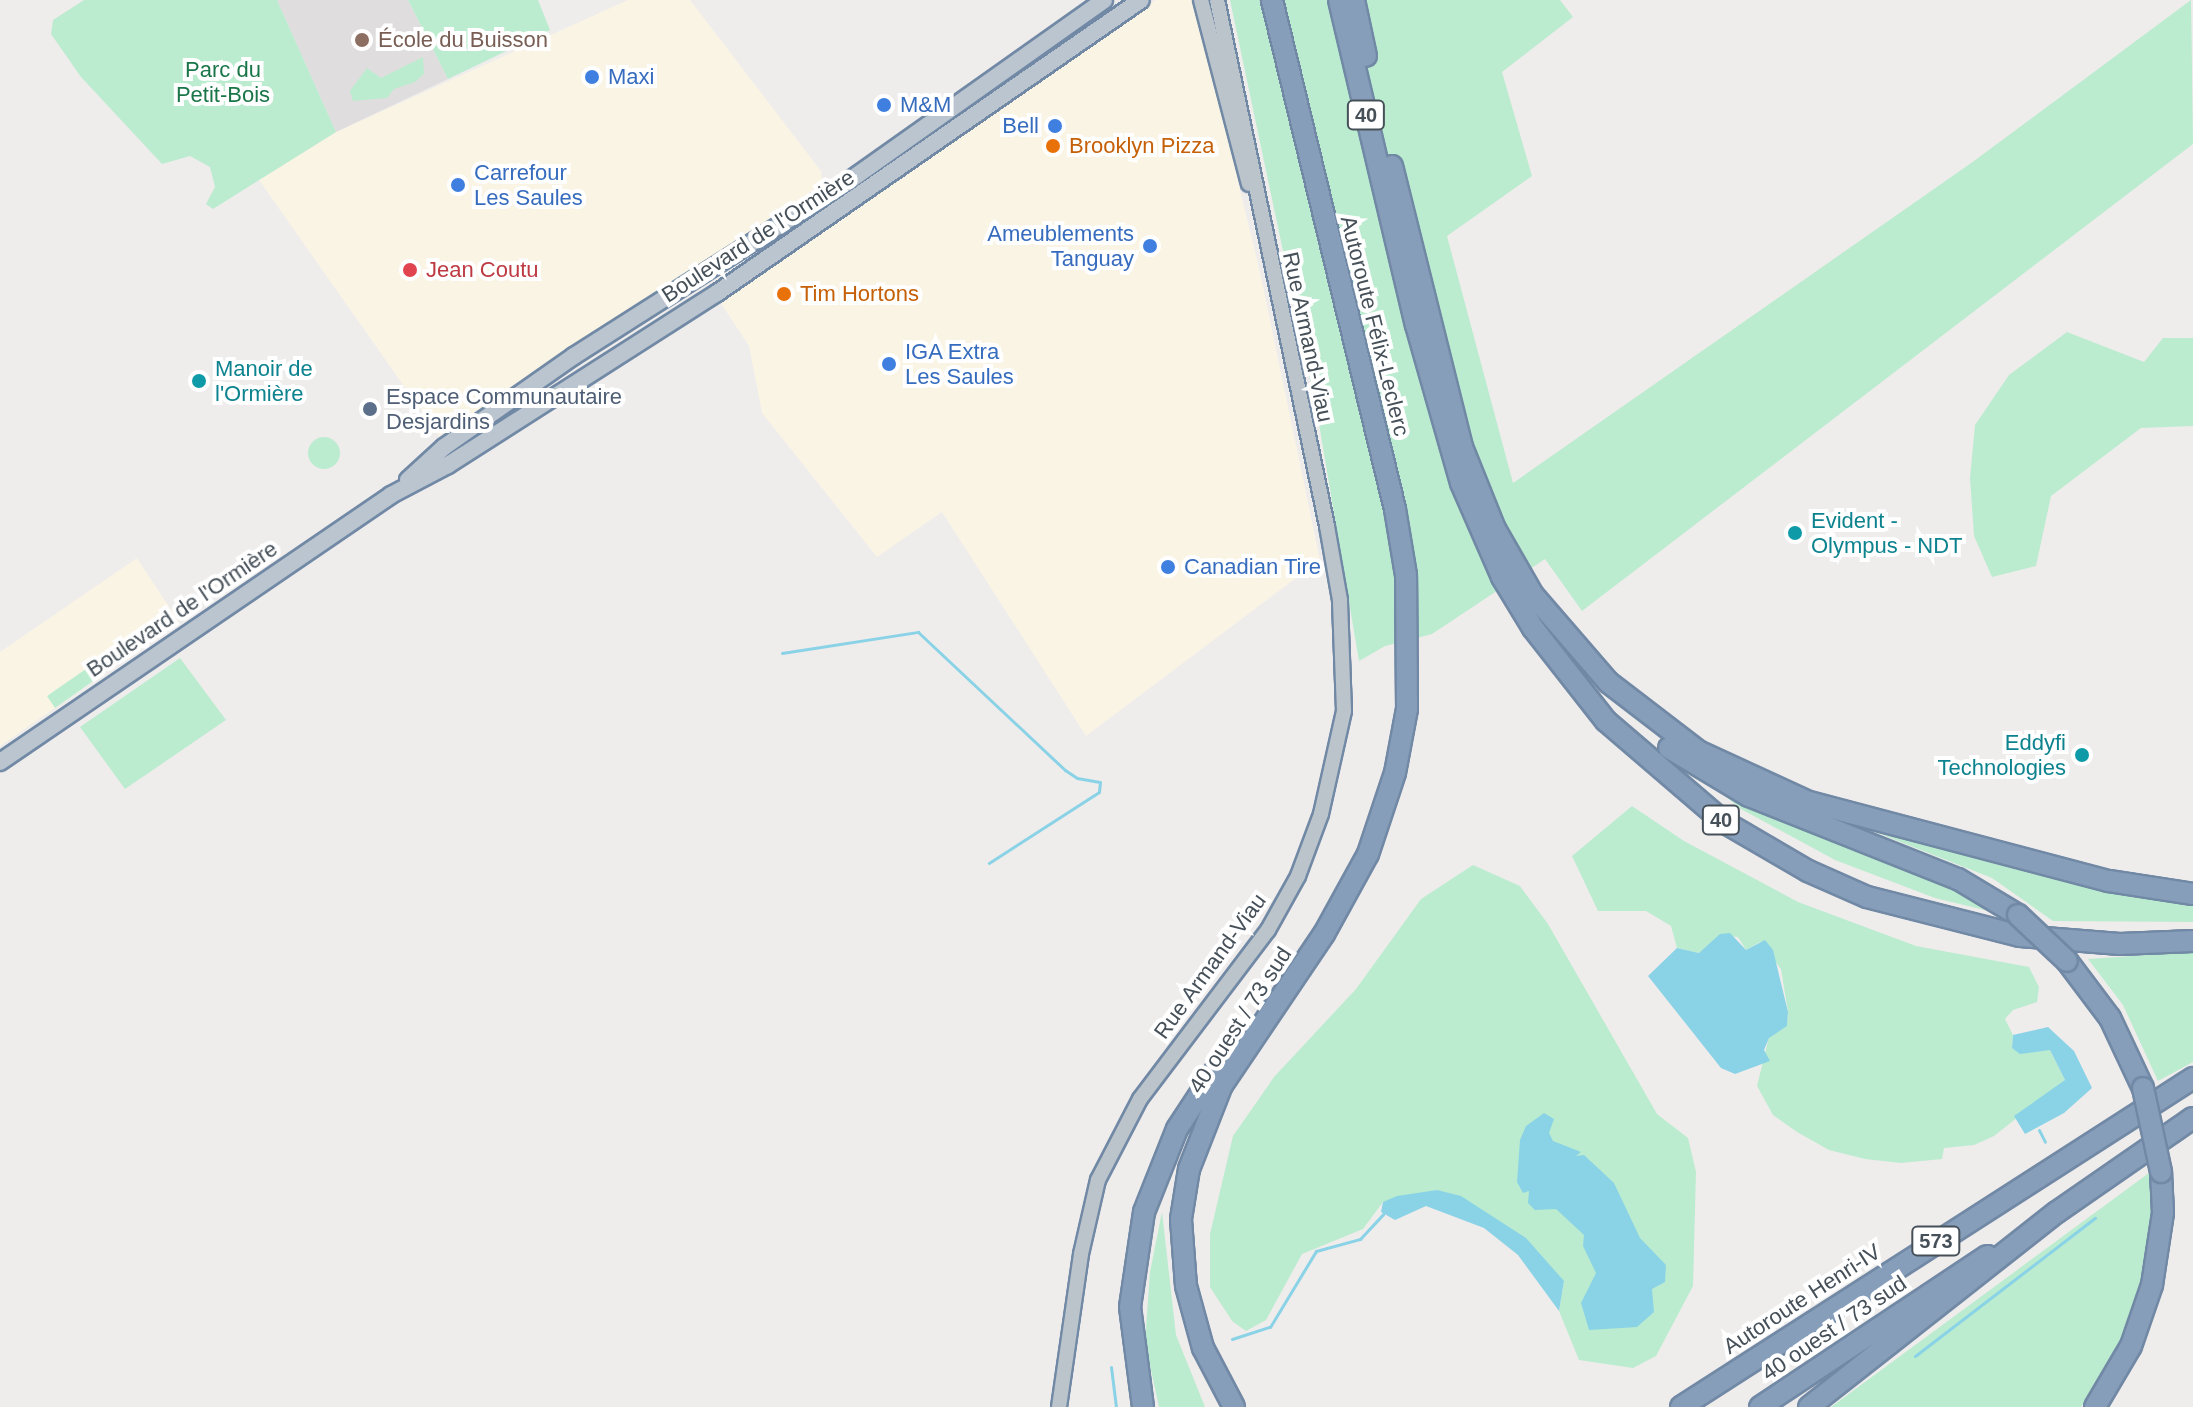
<!DOCTYPE html>
<meta charset="utf-8">
<style>
body{margin:0}
#map{position:relative;width:2193px;height:1407px;overflow:hidden;background:#efecec;font-family:Helvetica,sans-serif}
div>[style]{position:absolute}
.commercial>*{inset:0;background:#faf4e5}
.education>*{inset:0;background:#e0ddde}
.green>*{inset:0;background:#bbeccf}
.round{border-radius:50%}
.water>*{inset:0;background:#8ad3e7}
.stream>*{height:3px;margin:-1.5px;padding:0 1.5px;transform-origin:1.5px;border-radius:1.5px;background:#8ad3e7}
.roads{filter:drop-shadow(2px 0 #7189a5) drop-shadow(-2px 0 #7189a5) drop-shadow(0 2px #7189a5) drop-shadow(0 -2px #7189a5)}
.tertiary>*{height:14px;margin:-7px;padding:0 7px;transform-origin:7px;border-radius:7px;background:#bbc4cb}
.secondary>*{height:16px;margin:-8px;padding:0 8px;transform-origin:8px;border-radius:8px;background:#bac5d0}
.motorway>*{height:20px;margin:-10px;padding:0 10px;transform-origin:10px;border-radius:10px;background:#869eba}
.bridges{filter:drop-shadow(2px 0 #7189a5) drop-shadow(-2px 0 #7189a5) drop-shadow(0 2px #7189a5) drop-shadow(0 -2px #7189a5)}
.motorway-bridge>*{height:20px;margin:-10px;padding:0 10px;transform-origin:10px;border-radius:10px;background:#869eba}
.dots>*{width:22px;height:22px;translate:-50% -50%;box-sizing:border-box;border:4px solid #fff;border-radius:50%}
span{translate:-50% -50%;white-space:nowrap;text-align:center;line-height:1.15;-webkit-text-stroke:8px #fff;paint-order:stroke}
.shield-label span{padding:2px 6px;background:#fff;border:2px solid;border-radius:6px;-webkit-text-stroke-width:0}
.shield-label{font-size:20px;color:#465059;font-weight:700}
.education-label{font-size:22px;color:#785e54}
.left{translate:0 -50%;text-align:left}
.park-label{font-size:22px;color:#1a7649}
.shop-label{font-size:22px;color:#366cbe}
.right{translate:-100% -50%;text-align:right}
.food-label{font-size:22px;color:#c56008}
.street-label{font-size:22px;color:#465059}
.health-label{font-size:22px;color:#be3a42}
.culture-label{font-size:22px;color:#0d838f}
.service-label{font-size:22px;color:#4e5e75}
</style>
<div id="map">
<div class="commercial">
<i style="clip-path:polygon(628px 0,690px 0,821px 171px,823px 184px,439px 436px,259px 180px,336px 132px)"></i>
<i style="clip-path:polygon(1156px 0,1194px 0,1260px 272px,1320px 560px,1086px 736px,942px 512px,877px 557px,762px 413px,749px 346px,720px 302px)"></i>
<i style="clip-path:polygon(137px 558px,179px 622px,0 746px,0 652px)"></i>
</div>
<div class="education">
<i style="clip-path:polygon(277px 0,408px 0,448px 79px,336px 132px)"></i>
</div>
<div class="green">
<i style="clip-path:polygon(84px 0,277px 0,336px 132px,213px 209px,206px 204px,215px 187px,210px 167px,190px 156px,162px 164px,81px 77px,51px 34px,53px 20px)"></i>
<i style="clip-path:polygon(408px 0,538px 0,550px 30px,448px 79px)"></i>
<i style="clip-path:polygon(1230px 0,1560px 0,1573px 17px,1502px 72px,1532px 176px,1447px 236px,1513px 483px,1974px 161px,2191px 0,2193px 144px,1582px 611px,1545px 559px,1432px 634px,1385px 646px,1359px 661px,1317px 412px)"></i>
<i style="clip-path:polygon(423px 57px,424px 74px,415px 82px,394px 89px,387px 98px,353px 101px,350px 91px,367px 68px,381px 78px)"></i>
<i style="clip-path:polygon(2067px 332px,2144px 362px,2163px 338px,2193px 338px,2193px 426px,2141px 428px,2051px 496px,2036px 566px,1992px 577px,1974px 536px,1970px 478px,1975px 425px,2009px 375px)"></i>
<i class="round" style="left:308px;top:437px;width:32px;height:32px"></i>
<i style="clip-path:polygon(122px 644px,130px 655px,55px 708px,47px 696px)"></i>
<i style="clip-path:polygon(180px 658px,226px 720px,125px 789px,80px 727px)"></i>
<i style="clip-path:polygon(1708px 782px,1960px 889px,2001px 914px,1935px 898px,1835px 860px,1741px 809px)"></i>
<i style="clip-path:polygon(1632px 806px,1684px 841px,1798px 902px,1916px 946px,2029px 967px,2039px 987px,2037px 1002px,2013px 1010px,2005px 1019px,2013px 1035px,2012px 1048px,2050px 1050px,2065px 1080px,1994px 1136px,1974px 1145px,1944px 1148px,1942px 1159px,1901px 1163px,1865px 1159px,1829px 1150px,1797px 1132px,1773px 1115px,1757px 1086px,1769px 1037px,1787px 1026px,1788px 1012px,1781px 969px,1760px 942px,1746px 950px,1738px 937px,1720px 935px,1699px 953px,1677px 948px,1671px 926px,1646px 911px,1598px 911px,1572px 856px)"></i>
<i style="clip-path:polygon(1860px 826px,2193px 901px,2193px 922px,2053px 921px,1992px 878px)"></i>
<i style="clip-path:polygon(1473px 865px,1520px 886px,1548px 924px,1657px 1114px,1688px 1138px,1696px 1172px,1693px 1286px,1656px 1356px,1633px 1368px,1579px 1360px,1559px 1311px,1564px 1281px,1437px 1190px,1383px 1202px,1363px 1229px,1302px 1254px,1266px 1320px,1246px 1331px,1232px 1321px,1210px 1287px,1210px 1234px,1233px 1136px,1274px 1077px,1356px 989px,1421px 899px)"></i>
<i style="clip-path:polygon(2193px 952px,2193px 1062px,2158px 1081px,2123px 1005px,2088px 959px)"></i>
<i style="clip-path:polygon(2153px 1170px,2150px 1249px,2136px 1306px,2119px 1349px,2081px 1407px,1831px 1407px)"></i>
<i style="clip-path:polygon(1162px 1212px,1176px 1335px,1205px 1407px,1159px 1407px,1145px 1342px,1150px 1272px)"></i>
</div>
<div class="water">
<i style="clip-path:polygon(1730px 933px,1746px 950px,1765px 940px,1773px 950px,1788px 1012px,1787px 1026px,1769px 1038px,1764px 1050px,1770px 1061px,1735px 1074px,1721px 1068px,1648px 976px,1677px 948px,1699px 953px,1720px 934px)"></i>
<i style="clip-path:polygon(2048px 1027px,2074px 1051px,2092px 1088px,2064px 1113px,2025px 1134px,2014px 1116px,2065px 1080px,2050px 1050px,2020px 1054px,2012px 1048px,2013px 1035px)"></i>
<i style="clip-path:polygon(1544px 1113px,1554px 1119px,1549px 1133px,1553px 1141px,1581px 1152px,1576px 1156px,1584px 1155px,1614px 1183px,1640px 1238px,1666px 1265px,1665px 1282px,1652px 1289px,1654px 1312px,1637px 1327px,1589px 1330px,1581px 1303px,1596px 1273px,1583px 1246px,1584px 1235px,1556px 1209px,1535px 1210px,1528px 1203px,1529px 1191px,1523px 1193px,1517px 1182px,1520px 1140px,1526px 1126px)"></i>
<i style="clip-path:polygon(1437px 1190px,1461px 1196px,1526px 1238px,1564px 1281px,1559px 1311px,1518px 1255px,1484px 1228px,1426px 1206px,1395px 1220px,1381px 1212px,1383px 1202px,1397px 1196px)"></i>
</div>
<div class="stream">
<i style="left:782px;top:653px;width:138px;rotate:-8.8deg"></i>
<i style="left:918px;top:632px;width:202px;rotate:43.2deg"></i>
<i style="left:1065px;top:770px;width:14px;rotate:34deg"></i>
<i style="left:1077px;top:778px;width:23px;rotate:10deg"></i>
<i style="left:1100px;top:782px;width:10px;rotate:96deg"></i>
<i style="left:1099px;top:792px;width:131px;rotate:147.2deg"></i>
<i style="left:2039px;top:1130px;width:13px;rotate:63deg"></i>
<i style="left:1232px;top:1339px;width:40px;rotate:-18deg"></i>
<i style="left:1270px;top:1327px;width:89px;rotate:-58.8deg"></i>
<i style="left:1316px;top:1251px;width:46px;rotate:-15.3deg"></i>
<i style="left:1360px;top:1239px;width:34px;rotate:-47deg"></i>
<i style="left:1915px;top:1356px;width:227px;rotate:-37.5deg"></i>
<i style="left:1111px;top:1367px;width:40px;rotate:82.9deg"></i>
</div>
<div class="roads">
<div class="tertiary">
<i style="left:1201px;top:0;width:190px;rotate:75.4deg"></i>
<i style="left:1059px;top:1407px;width:155px;rotate:-81.8deg"></i>
<i style="left:1081px;top:1254px;width:76px;rotate:-77.1deg"></i>
<i style="left:1098px;top:1180px;width:91px;rotate:-62.6deg"></i>
<i style="left:1140px;top:1099px;width:212px;rotate:-52.9deg"></i>
<i style="left:1268px;top:930px;width:62px;rotate:-60.9deg"></i>
<i style="left:1298px;top:876px;width:66px;rotate:-69.6deg"></i>
<i style="left:1321px;top:814px;width:106px;rotate:-77.4deg"></i>
<i style="left:1344px;top:711px;width:111px;rotate:-92.1deg"></i>
<i style="left:1340px;top:600px;width:75px;rotate:-100deg"></i>
<i style="left:1327px;top:526px;width:537px;rotate:-101.81deg"></i>
</div>
<div class="secondary">
<i style="left:408px;top:480px;width:49px;rotate:-42.5deg"></i>
<i style="left:444px;top:447px;width:159px;rotate:-35deg"></i>
<i style="left:574px;top:356px;width:322px;rotate:-32.5deg"></i>
<i style="left:846px;top:183px;width:316px;rotate:-35.3deg"></i>
<i style="left:0;top:762px;width:473px;rotate:-34.3deg"></i>
<i style="left:391px;top:495px;width:64px;rotate:-27.8deg"></i>
<i style="left:448px;top:465px;width:319px;rotate:-32.6deg"></i>
<i style="left:717px;top:293px;width:515px;rotate:-34.65deg"></i>
</div>
<div class="motorway">
<i style="left:1339px;top:0;width:334px;rotate:76.7deg"></i>
<i style="left:1416px;top:325px;width:164px;rotate:74.1deg"></i>
<i style="left:1461px;top:483px;width:103px;rotate:66.4deg"></i>
<i style="left:1502px;top:577px;width:60px;rotate:58.7deg"></i>
<i style="left:1533px;top:628px;width:118px;rotate:51.9deg"></i>
<i style="left:1606px;top:721px;width:155px;rotate:40.6deg"></i>
<i style="left:1724px;top:822px;width:97px;rotate:30.3deg"></i>
<i style="left:1808px;top:871px;width:64px;rotate:23.8deg"></i>
<i style="left:1867px;top:897px;width:158px;rotate:14.3deg"></i>
<i style="left:2020px;top:936px;width:100px;rotate:4.6deg"></i>
<i style="left:2120px;top:944px;width:73px;rotate:-2.4deg"></i>
<i style="left:1354px;top:0;width:57px;rotate:77.9deg"></i>
<i style="left:1392px;top:166px;width:290px;rotate:76deg"></i>
<i style="left:1462px;top:447px;width:88px;rotate:68.1deg"></i>
<i style="left:1495px;top:529px;width:76px;rotate:60.1deg"></i>
<i style="left:1533px;top:595px;width:115px;rotate:49.2deg"></i>
<i style="left:1608px;top:682px;width:113px;rotate:37.5deg"></i>
<i style="left:1698px;top:751px;width:122px;rotate:24.7deg"></i>
<i style="left:1809px;top:802px;width:310px;rotate:14.8deg"></i>
<i style="left:2109px;top:881px;width:85px;rotate:8.8deg"></i>
<i style="left:1669px;top:748px;width:93px;rotate:31deg"></i>
<i style="left:1749px;top:796px;width:225px;rotate:21.7deg"></i>
<i style="left:1958px;top:879px;width:70px;rotate:31deg"></i>
<i style="left:2067px;top:961px;width:71px;rotate:53deg"></i>
<i style="left:2110px;top:1018px;width:77px;rotate:64.8deg"></i>
<i style="left:1143px;top:1407px;width:101px;rotate:-97.4deg"></i>
<i style="left:1130px;top:1307px;width:96px;rotate:-81.6deg"></i>
<i style="left:1144px;top:1212px;width:89px;rotate:-68.3deg"></i>
<i style="left:1177px;top:1129px;width:84px;rotate:-56.7deg"></i>
<i style="left:1234px;top:1407px;width:67px;rotate:-117.7deg"></i>
<i style="left:1203px;top:1348px;width:64px;rotate:-105.3deg"></i>
<i style="left:1186px;top:1286px;width:67px;rotate:-94.3deg"></i>
<i style="left:1181px;top:1219px;width:51px;rotate:-80.9deg"></i>
<i style="left:1189px;top:1169px;width:90px;rotate:-68.6deg"></i>
<i style="left:1222px;top:1085px;width:182px;rotate:-56deg"></i>
<i style="left:1324px;top:934px;width:91px;rotate:-61.2deg"></i>
<i style="left:1368px;top:854px;width:85px;rotate:-71.6deg"></i>
<i style="left:1395px;top:773px;width:65px;rotate:-79.4deg"></i>
<i style="left:1407px;top:709px;width:134px;rotate:-90.4deg"></i>
<i style="left:1406px;top:575px;width:67px;rotate:-99.5deg"></i>
<i style="left:1395px;top:509px;width:524px;rotate:-103.59deg"></i>
<i style="left:1681px;top:1407px;width:609px;rotate:-32.72deg"></i>
<i style="left:1760px;top:1407px;width:273px;rotate:-33.6deg"></i>
<i style="left:1809px;top:1407px;width:315px;rotate:-38.2deg"></i>
<i style="left:2057px;top:1212px;width:165px;rotate:-34.7deg"></i>
<i style="left:2095px;top:1407px;width:71px;rotate:-59.5deg"></i>
<i style="left:2131px;top:1346px;width:65px;rotate:-71deg"></i>
<i style="left:2152px;top:1285px;width:73px;rotate:-81.3deg"></i>
<i style="left:2163px;top:1213px;width:41px;rotate:-92.8deg"></i>
</div>
</div>
<div class="bridges">
<div class="motorway-bridge">
<i style="left:2018px;top:915px;width:67px;rotate:43.2deg"></i>
<i style="left:2143px;top:1088px;width:86px;rotate:77.9deg"></i>
</div>
</div>
<div class="dots">
<i style="left:362px;top:40px;background:#8d6e63"></i>
<i style="left:592px;top:77px;background:#3f7fe0"></i>
<i style="left:884px;top:105px;background:#3f7fe0"></i>
<i style="left:1055px;top:126px;background:#3f7fe0"></i>
<i style="left:1053px;top:146px;background:#e8710a"></i>
<i style="left:458px;top:185px;background:#3f7fe0"></i>
<i style="left:1150px;top:246px;background:#3f7fe0"></i>
<i style="left:410px;top:270px;background:#e0444e"></i>
<i style="left:784px;top:294px;background:#e8710a"></i>
<i style="left:889px;top:364px;background:#3f7fe0"></i>
<i style="left:199px;top:381px;background:#0f9aa8"></i>
<i style="left:370px;top:409px;background:#5c6f8a"></i>
<i style="left:1795px;top:533px;background:#0f9aa8"></i>
<i style="left:1168px;top:567px;background:#3f7fe0"></i>
<i style="left:2082px;top:755px;background:#0f9aa8"></i>
</div>
<div class="shield-label">
<span style="left:1366px;top:115px">40</span>
<span style="left:1721px;top:820px">40</span>
<span style="left:1936px;top:1241px">573</span>
</div>
<div class="education-label">
<span class="left" style="left:378px;top:40px">École du Buisson</span>
</div>
<div class="park-label">
<span style="left:223px;top:82px">Parc du<br>Petit-Bois</span>
</div>
<div class="shop-label">
<span class="left" style="left:608px;top:77px">Maxi</span>
<span class="left" style="left:900px;top:105px">M&amp;M</span>
<span class="right" style="left:1039px;top:126px">Bell</span>
<span class="left" style="left:474px;top:185px">Carrefour<br>Les Saules</span>
<span class="right" style="left:1134px;top:246px">Ameublements<br>Tanguay</span>
<span class="left" style="left:905px;top:364px">IGA Extra<br>Les Saules</span>
<span class="left" style="left:1184px;top:567px">Canadian Tire</span>
</div>
<div class="food-label">
<span class="left" style="left:1069px;top:146px">Brooklyn Pizza</span>
<span class="left" style="left:800px;top:294px">Tim Hortons</span>
</div>
<div class="street-label">
<span style="left:758px;top:236px;rotate:-33deg">Boulevard de l'Ormière</span>
<span style="left:1375px;top:326px;rotate:76deg">Autoroute Félix-Leclerc</span>
<span style="left:1308px;top:337px;rotate:78deg">Rue Armand-Viau</span>
<span style="left:182px;top:609px;rotate:-34deg">Boulevard de l'Ormière</span>
<span style="left:1210px;top:966px;rotate:-54deg">Rue Armand-Viau</span>
<span style="left:1240px;top:1020px;rotate:-57deg">40 ouest / 73 sud</span>
<span style="left:1802px;top:1299px;rotate:-33deg">Autoroute Henri-IV</span>
<span style="left:1834px;top:1328px;rotate:-34deg">40 ouest / 73 sud</span>
</div>
<div class="health-label">
<span class="left" style="left:426px;top:270px">Jean Coutu</span>
</div>
<div class="culture-label">
<span class="left" style="left:215px;top:381px">Manoir de<br>l'Ormière</span>
<span class="left" style="left:1811px;top:533px">Evident -<br>Olympus - NDT</span>
<span class="right" style="left:2066px;top:755px">Eddyfi<br>Technologies</span>
</div>
<div class="service-label">
<span class="left" style="left:386px;top:409px">Espace Communautaire<br>Desjardins</span>
</div>
</div>
